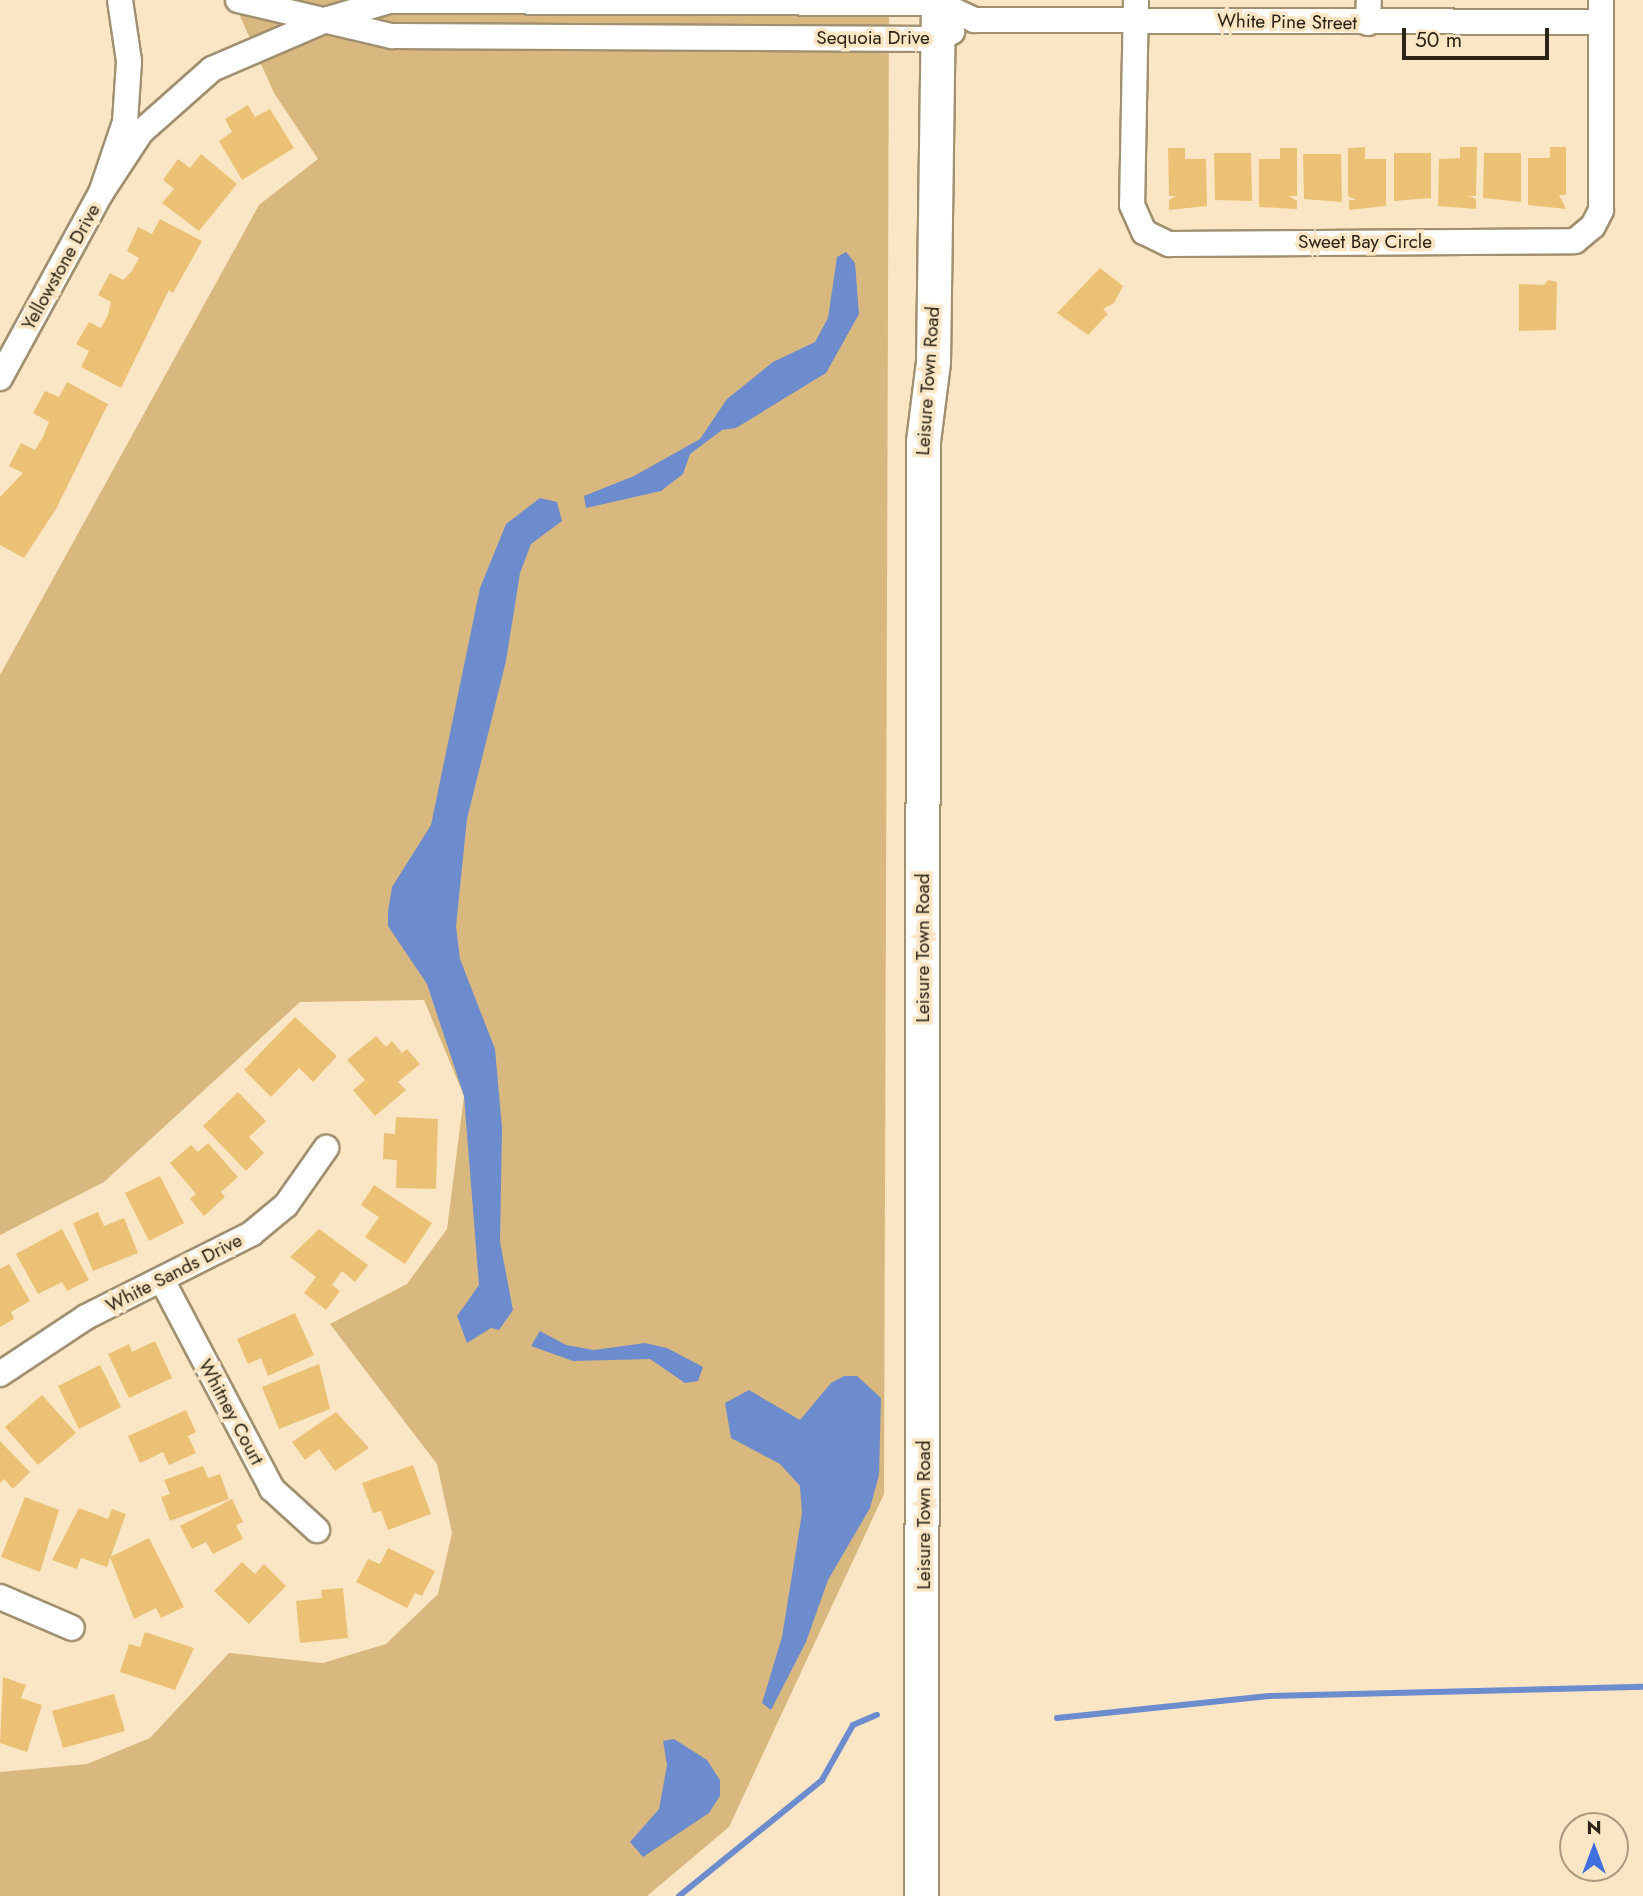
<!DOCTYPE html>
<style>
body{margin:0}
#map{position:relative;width:1643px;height:1896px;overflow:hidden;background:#fae6c4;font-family:Jost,sans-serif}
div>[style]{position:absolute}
.green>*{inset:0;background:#d8b87e}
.water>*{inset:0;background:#6c8cce}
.stream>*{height:6px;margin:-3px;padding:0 3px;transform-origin:3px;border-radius:3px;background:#6c8cce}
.building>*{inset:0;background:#ebc275}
.roads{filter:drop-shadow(2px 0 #a19070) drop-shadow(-2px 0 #a19070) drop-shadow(0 2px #a19070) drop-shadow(0 -2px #a19070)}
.minor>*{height:24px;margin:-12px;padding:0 12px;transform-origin:12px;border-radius:12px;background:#fff}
.secondary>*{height:33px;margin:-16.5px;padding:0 16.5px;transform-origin:16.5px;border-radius:16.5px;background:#fff}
span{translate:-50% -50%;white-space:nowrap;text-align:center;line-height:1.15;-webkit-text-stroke:7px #fae6c4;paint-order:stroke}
.street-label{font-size:19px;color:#2a2316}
.north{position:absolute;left:1559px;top:1812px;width:70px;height:70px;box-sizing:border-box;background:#fae6c4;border:2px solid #a7987e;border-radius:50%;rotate:0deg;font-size:19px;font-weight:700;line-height:28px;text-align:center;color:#2a2316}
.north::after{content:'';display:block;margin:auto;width:24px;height:32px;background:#406fe0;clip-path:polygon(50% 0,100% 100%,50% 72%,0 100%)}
.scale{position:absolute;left:1402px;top:28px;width:147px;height:32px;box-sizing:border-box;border:4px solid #2a2316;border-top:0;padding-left:9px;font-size:21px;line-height:24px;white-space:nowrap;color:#2a2316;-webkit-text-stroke:5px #fae6c4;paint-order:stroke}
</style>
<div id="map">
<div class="green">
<i style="clip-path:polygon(233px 0,889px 0,884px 1494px,729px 1827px,647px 1896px,0 1896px,0 1772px,87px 1764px,150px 1738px,229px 1653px,323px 1663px,386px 1644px,438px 1594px,452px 1533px,437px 1464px,330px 1324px,407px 1284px,447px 1229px,464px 1096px,424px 1000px,300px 1002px,104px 1182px,0 1235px,0 675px,259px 205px,318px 159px,274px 93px)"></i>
</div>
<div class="water">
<i style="clip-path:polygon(846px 252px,855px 263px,859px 314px,826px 373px,736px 428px,722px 430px,690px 454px,683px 474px,661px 491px,586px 508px,584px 496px,634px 476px,700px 439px,727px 399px,773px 362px,815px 342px,828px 318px,837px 257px)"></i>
<i style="clip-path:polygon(540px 498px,557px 502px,562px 521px,531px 544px,520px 573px,506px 661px,467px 819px,456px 926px,460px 959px,495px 1049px,502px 1128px,500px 1242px,513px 1310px,499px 1330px,491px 1328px,467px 1343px,457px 1316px,479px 1285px,464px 1096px,427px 984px,388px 926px,388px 911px,392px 887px,431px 825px,480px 588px,506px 524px)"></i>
<i style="clip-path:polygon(540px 1331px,566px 1345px,594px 1350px,645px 1343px,667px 1348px,703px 1367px,698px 1381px,685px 1383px,650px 1359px,573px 1361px,531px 1346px)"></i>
<i style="clip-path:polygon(844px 1376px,857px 1376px,881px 1398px,879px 1475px,870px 1508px,828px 1580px,806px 1642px,771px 1710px,762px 1703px,782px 1637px,802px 1513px,800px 1486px,780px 1464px,731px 1438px,725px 1403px,749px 1390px,800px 1420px,831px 1383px)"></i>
<i style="clip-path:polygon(674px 1739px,707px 1760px,720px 1780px,720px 1796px,709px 1813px,643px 1857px,630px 1842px,659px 1809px,667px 1765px,663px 1741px)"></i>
</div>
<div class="stream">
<i style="left:1057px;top:1718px;width:213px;rotate:-5.9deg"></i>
<i style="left:1269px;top:1696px;width:374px;rotate:-1.4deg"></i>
<i style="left:679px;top:1896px;width:184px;rotate:-39deg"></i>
<i style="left:822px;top:1780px;width:63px;rotate:-60.6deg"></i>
<i style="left:853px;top:1725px;width:26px;rotate:-23deg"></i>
</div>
<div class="building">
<i style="clip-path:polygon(248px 105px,255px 117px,270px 109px,294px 148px,242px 180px,219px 141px,232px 132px,225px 119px)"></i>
<i style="clip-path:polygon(1365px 147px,1365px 159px,1386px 159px,1386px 206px,1349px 210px,1349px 200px,1356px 200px,1348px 196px,1348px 148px)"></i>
<i style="clip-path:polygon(1460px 147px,1477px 147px,1476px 196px,1469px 196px,1476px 199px,1476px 209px,1438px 206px,1439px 159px,1460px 158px)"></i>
<i style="clip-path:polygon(1550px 147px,1566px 147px,1566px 195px,1559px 195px,1566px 209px,1528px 205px,1528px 158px,1550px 158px)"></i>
<i style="clip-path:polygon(1168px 148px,1185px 148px,1185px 159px,1206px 159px,1207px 206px,1169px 210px,1169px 200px,1176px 196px,1169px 196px)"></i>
<i style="clip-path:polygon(1280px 148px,1297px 148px,1297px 196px,1289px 196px,1297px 201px,1297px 209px,1259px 207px,1259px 159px,1280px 159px)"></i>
<i style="clip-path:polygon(1214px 153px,1251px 153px,1252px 201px,1215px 200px)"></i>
<i style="clip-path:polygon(1394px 153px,1431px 153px,1431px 198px,1394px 201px)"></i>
<i style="clip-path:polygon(1484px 153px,1521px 153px,1521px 202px,1483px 198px)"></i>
<i style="clip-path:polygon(201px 154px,237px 184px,199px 231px,162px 203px,174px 189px,163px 180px,178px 159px,190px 168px)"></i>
<i style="clip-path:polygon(1303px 154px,1341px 154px,1342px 202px,1304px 199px)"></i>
<i style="clip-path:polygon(160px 219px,202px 241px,173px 293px,169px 290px,121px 388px,81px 367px,89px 351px,76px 344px,89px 322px,101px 328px,108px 315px,111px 302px,98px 295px,110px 273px,123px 280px,132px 271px,139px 258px,127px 251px,138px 227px,152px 234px)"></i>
<i style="clip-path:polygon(1100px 268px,1123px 286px,1114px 303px,1103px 309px,1108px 314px,1088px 335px,1057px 313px)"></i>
<i style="clip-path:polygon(1548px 280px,1557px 282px,1556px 330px,1519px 331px,1519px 284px,1544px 285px)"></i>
<i style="clip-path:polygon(67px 382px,108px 404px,56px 509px,24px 558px,0 545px,0 497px,23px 473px,9px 466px,21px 443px,35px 450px,43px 437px,49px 422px,33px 413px,45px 391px,59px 397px)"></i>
<i style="clip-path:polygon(295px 1017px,337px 1056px,313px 1082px,299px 1068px,271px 1097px,244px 1070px)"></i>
<i style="clip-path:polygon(376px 1036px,386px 1047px,392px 1041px,402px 1053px,407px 1049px,420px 1064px,398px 1082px,406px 1090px,375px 1116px,353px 1090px,365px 1080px,347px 1060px)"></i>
<i style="clip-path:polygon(238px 1092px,266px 1121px,249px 1137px,264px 1153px,246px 1171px,203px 1126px)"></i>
<i style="clip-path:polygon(396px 1117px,438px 1119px,436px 1189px,396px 1188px,397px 1160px,383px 1159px,384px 1133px,395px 1134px)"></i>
<i style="clip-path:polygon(208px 1143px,238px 1177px,221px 1192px,225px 1197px,204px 1216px,190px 1199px,196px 1194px,170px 1163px,191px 1145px,198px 1152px)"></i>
<i style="clip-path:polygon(160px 1176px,184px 1223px,149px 1241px,125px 1193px)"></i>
<i style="clip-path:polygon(374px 1185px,432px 1223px,405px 1264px,365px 1237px,379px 1217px,361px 1205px)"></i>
<i style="clip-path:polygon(98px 1212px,104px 1226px,124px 1218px,138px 1253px,93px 1271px,73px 1223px)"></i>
<i style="clip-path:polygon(62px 1229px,89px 1280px,67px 1291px,62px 1282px,38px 1294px,16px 1254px)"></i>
<i style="clip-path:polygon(319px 1229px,368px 1265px,355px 1282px,342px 1271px,332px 1285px,340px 1291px,326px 1310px,304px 1293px,316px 1277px,290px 1257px)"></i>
<i style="clip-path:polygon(9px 1264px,30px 1301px,11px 1312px,14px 1319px,0 1327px,0 1269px)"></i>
<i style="clip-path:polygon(295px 1313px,314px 1355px,268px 1376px,261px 1358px,248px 1364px,237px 1339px)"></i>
<i style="clip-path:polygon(155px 1341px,172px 1378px,129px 1398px,108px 1354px,129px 1344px,132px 1352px)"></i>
<i style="clip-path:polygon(319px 1364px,330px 1409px,279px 1429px,262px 1387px)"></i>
<i style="clip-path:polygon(100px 1365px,121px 1407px,79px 1429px,58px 1386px)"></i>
<i style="clip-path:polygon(42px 1395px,76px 1433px,38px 1465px,5px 1427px)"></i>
<i style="clip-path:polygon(186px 1410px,196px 1432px,188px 1436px,196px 1453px,169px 1465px,163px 1452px,140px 1463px,128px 1436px)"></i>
<i style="clip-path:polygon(336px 1412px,369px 1448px,335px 1471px,319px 1449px,305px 1460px,292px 1442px)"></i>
<i style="clip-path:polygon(0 1441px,30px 1472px,13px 1489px,4px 1479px,0 1483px)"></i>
<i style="clip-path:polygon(413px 1465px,431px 1514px,388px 1530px,381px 1511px,373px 1513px,362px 1483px)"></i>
<i style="clip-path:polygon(203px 1466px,208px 1478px,220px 1474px,229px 1499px,170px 1521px,161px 1497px,170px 1494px,164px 1480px)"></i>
<i style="clip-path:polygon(25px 1497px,59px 1510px,40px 1572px,1px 1557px)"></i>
<i style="clip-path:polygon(232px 1499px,243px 1522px,236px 1525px,243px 1539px,213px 1554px,206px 1542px,192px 1549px,180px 1526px)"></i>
<i style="clip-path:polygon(79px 1508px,108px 1519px,112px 1509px,126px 1514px,107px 1567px,81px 1558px,77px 1569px,52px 1560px)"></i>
<i style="clip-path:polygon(149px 1538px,184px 1607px,161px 1618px,156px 1608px,134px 1619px,110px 1557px)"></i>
<i style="clip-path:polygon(388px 1548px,435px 1571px,422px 1596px,415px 1593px,407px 1608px,356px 1582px,368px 1559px,380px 1564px)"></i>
<i style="clip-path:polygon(242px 1562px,255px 1574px,264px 1564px,286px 1586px,249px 1624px,214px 1591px)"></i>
<i style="clip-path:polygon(343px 1588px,348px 1638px,300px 1643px,296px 1601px,322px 1598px,321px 1590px)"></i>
<i style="clip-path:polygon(145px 1632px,194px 1648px,175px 1690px,120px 1672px,129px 1644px,140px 1647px)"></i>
<i style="clip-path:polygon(3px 1677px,26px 1685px,21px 1698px,42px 1705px,27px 1752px,0 1743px)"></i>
<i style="clip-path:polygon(114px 1694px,125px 1731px,63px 1748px,52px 1711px)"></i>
</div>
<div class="roads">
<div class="minor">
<i style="left:238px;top:0;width:158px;rotate:13.2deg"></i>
<i style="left:392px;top:36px;width:546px;rotate:0.31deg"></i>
<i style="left:938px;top:39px;width:16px;rotate:-27deg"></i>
<i style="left:1136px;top:0;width:205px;rotate:91.1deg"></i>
<i style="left:1132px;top:205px;width:30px;rotate:66deg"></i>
<i style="left:1144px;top:232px;width:28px;rotate:26deg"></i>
<i style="left:1169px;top:244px;width:406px;rotate:-0.4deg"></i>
<i style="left:1575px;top:241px;width:23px;rotate:-40deg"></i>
<i style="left:1593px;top:226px;width:18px;rotate:-63deg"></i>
<i style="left:1601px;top:210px;width:210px;rotate:-90deg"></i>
<i style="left:1368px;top:23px;width:23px;rotate:-88deg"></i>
<i style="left:101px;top:193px;width:73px;rotate:-56.7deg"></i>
<i style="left:141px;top:132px;width:95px;rotate:-41.6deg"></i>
<i style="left:212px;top:69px;width:126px;rotate:-23.3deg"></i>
<i style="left:328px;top:19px;width:64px;rotate:-16.4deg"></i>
<i style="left:389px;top:1px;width:549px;rotate:0.21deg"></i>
<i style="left:938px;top:3px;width:40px;rotate:25deg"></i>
<i style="left:974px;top:20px;width:626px;rotate:0.18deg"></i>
<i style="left:0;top:378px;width:211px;rotate:-61.4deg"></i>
<i style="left:101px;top:193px;width:75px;rotate:-71.3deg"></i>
<i style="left:125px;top:122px;width:61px;rotate:-86.2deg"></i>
<i style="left:129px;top:61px;width:62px;rotate:-98.4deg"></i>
<i style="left:163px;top:1282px;width:234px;rotate:62.2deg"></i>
<i style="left:272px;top:1489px;width:61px;rotate:42.3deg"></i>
<i style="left:0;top:1374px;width:103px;rotate:-33.5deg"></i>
<i style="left:86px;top:1317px;width:185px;rotate:-26.7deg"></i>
<i style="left:251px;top:1234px;width:45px;rotate:-39.6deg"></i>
<i style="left:286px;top:1205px;width:70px;rotate:-54.9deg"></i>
<i style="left:0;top:1597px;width:78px;rotate:23.3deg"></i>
</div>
<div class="secondary">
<i style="left:921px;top:1896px;width:1455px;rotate:-89.92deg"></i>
<i style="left:923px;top:441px;width:80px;rotate:-82.8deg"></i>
<i style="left:933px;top:362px;width:362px;rotate:-89.2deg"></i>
</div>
</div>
<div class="street-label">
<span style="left:1287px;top:22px;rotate:1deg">White Pine Street</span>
<span style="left:873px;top:38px">Sequoia Drive</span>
<span style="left:1365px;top:242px">Sweet Bay Circle</span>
<span style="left:61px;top:267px;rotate:-61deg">Yellowstone Drive</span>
<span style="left:928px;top:381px;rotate:-86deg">Leisure Town Road</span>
<span style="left:923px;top:948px;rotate:-90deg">Leisure Town Road</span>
<span style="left:174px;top:1273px;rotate:-27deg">White Sands Drive</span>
<span style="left:231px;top:1412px;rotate:62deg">Whitney Court</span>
<span style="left:924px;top:1515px;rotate:-90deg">Leisure Town Road</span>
</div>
<div class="north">N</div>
<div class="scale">50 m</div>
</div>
